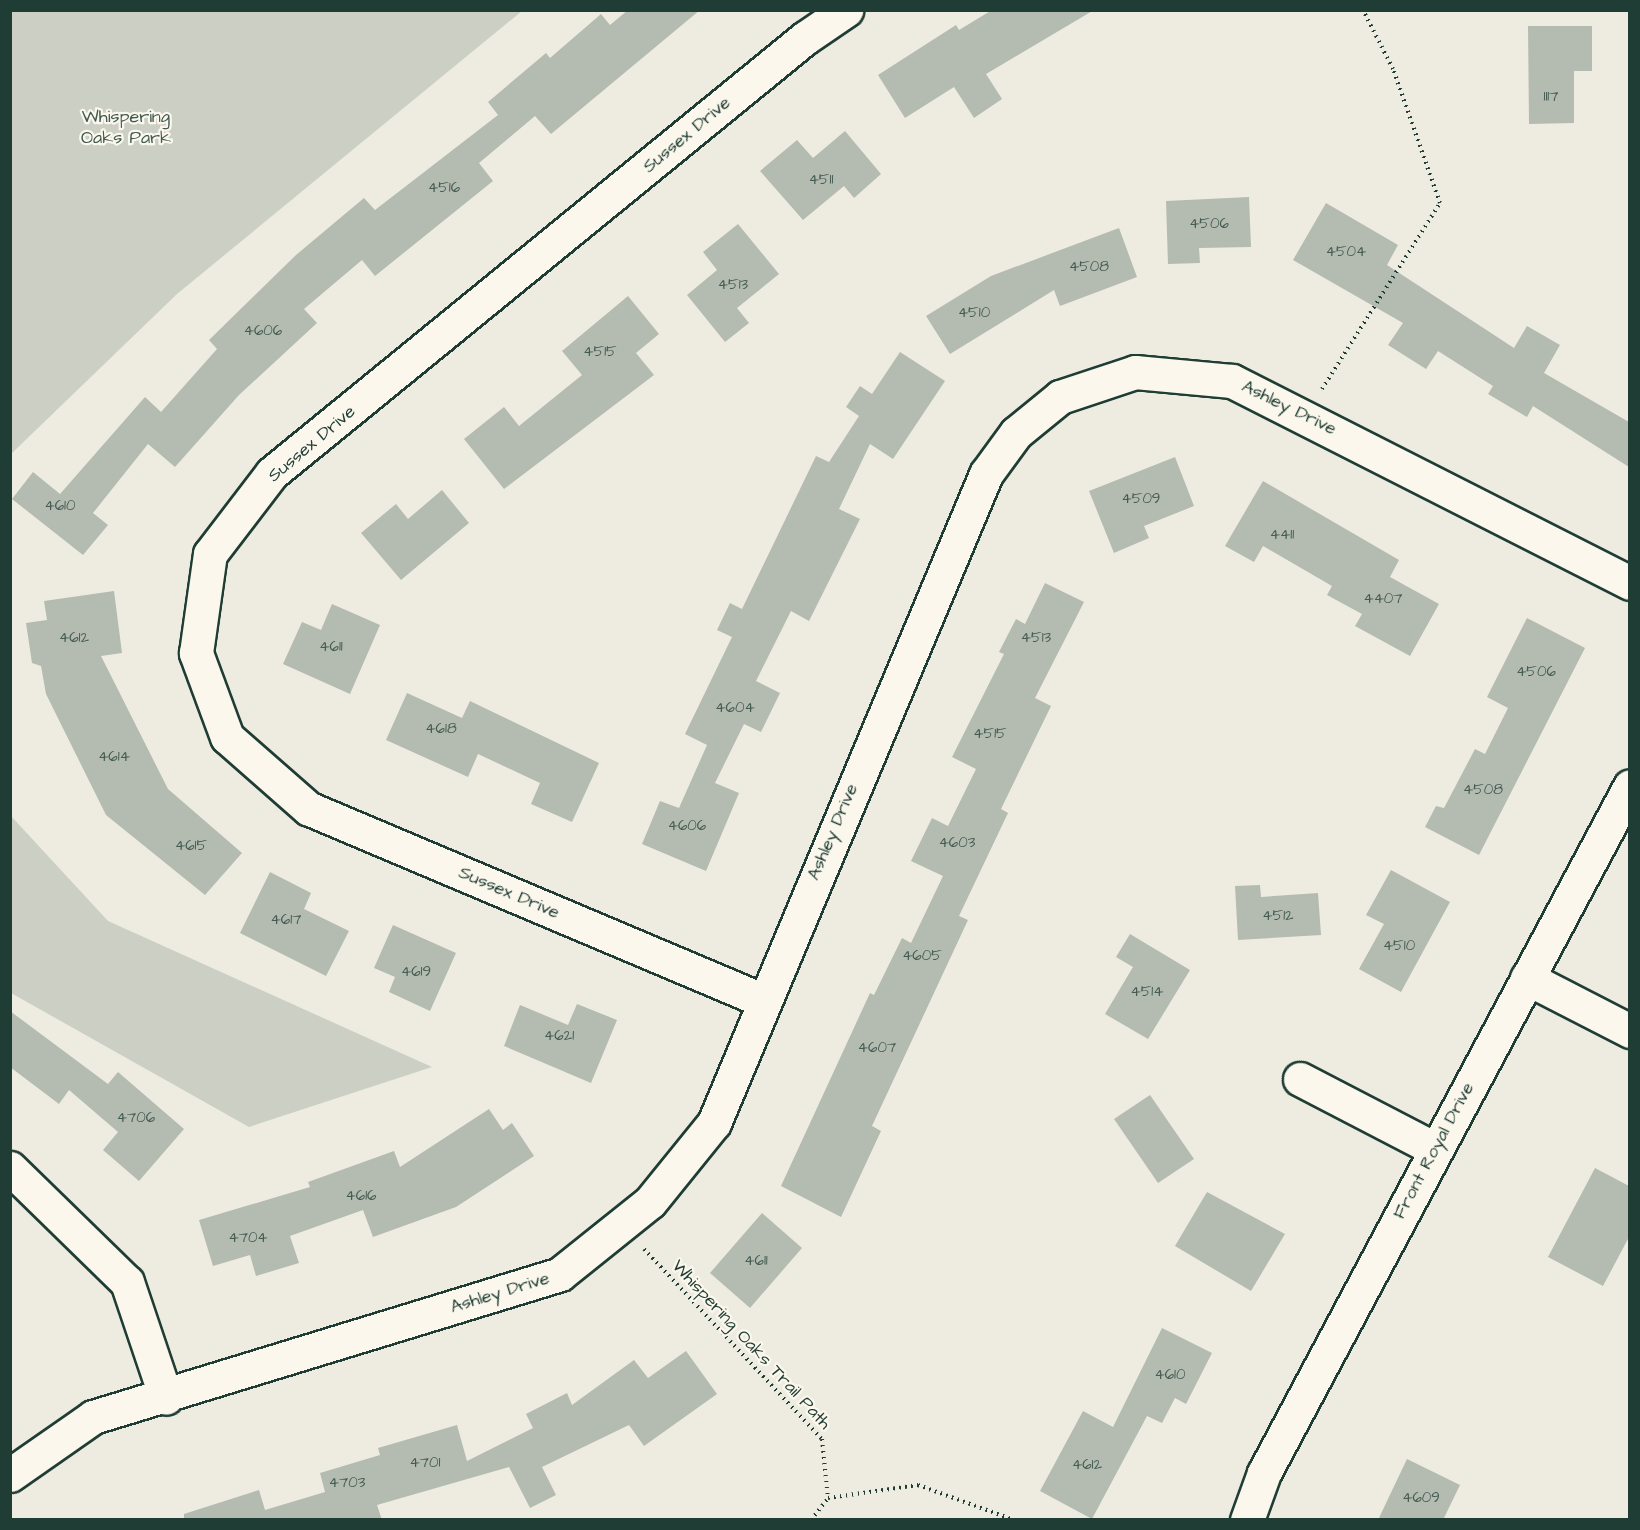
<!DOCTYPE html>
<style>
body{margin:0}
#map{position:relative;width:1640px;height:1530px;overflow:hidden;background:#eeece1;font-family:"Architects Daughter",sans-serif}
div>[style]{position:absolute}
.green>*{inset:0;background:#cbcfc4}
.building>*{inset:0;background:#b4bbb0}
.path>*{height:4px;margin-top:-2px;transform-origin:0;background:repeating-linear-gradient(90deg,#1f3d34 0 1.5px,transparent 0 6px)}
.roads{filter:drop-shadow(2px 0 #1f3d34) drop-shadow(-2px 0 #1f3d34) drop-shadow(0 2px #1f3d34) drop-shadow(0 -2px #1f3d34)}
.minor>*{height:33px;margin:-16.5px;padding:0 16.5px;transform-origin:16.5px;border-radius:16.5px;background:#fbf7ec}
span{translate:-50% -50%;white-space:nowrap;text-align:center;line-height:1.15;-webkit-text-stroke:4.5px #fbf7ec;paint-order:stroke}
.number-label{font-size:15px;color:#445c53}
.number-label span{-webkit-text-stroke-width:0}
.park-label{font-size:18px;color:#415a51}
.street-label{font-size:18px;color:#1f3d34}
.frame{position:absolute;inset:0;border:12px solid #1f3d34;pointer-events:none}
</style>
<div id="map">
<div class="green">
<i style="clip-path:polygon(11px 10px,522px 10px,522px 11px,177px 294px,11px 454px)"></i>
<i style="clip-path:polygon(11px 816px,108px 921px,432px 1067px,249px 1127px,11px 993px)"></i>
</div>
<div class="building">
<i style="clip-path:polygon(628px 10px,700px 10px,551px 134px,535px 116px,479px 163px,493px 181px,375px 276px,362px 260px,304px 309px,317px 323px,239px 395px,175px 467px,148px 444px,93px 513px,108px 525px,83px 555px,12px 499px,33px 472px,60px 494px,145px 397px,161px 412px,217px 349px,209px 340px,296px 255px,364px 198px,375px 210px,498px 115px,488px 102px,546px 53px,550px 58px,601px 14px,610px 25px)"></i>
<i style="clip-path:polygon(992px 10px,1094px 10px,986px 74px,1002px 99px,974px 118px,954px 87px,905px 118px,878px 75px,956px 25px,959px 30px)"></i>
<i style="clip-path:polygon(1528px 26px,1592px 26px,1592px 71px,1574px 71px,1574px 123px,1529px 124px)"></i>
<i style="clip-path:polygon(845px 131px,881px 174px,854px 198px,844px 186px,803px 220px,760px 171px,797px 140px,813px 158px)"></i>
<i style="clip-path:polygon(1249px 197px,1251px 247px,1199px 248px,1200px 263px,1168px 264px,1166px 201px)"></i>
<i style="clip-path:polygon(1326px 203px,1398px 245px,1387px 265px,1514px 348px,1527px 326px,1560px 345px,1544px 373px,1629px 422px,1629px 467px,1533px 406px,1527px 417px,1488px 394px,1493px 386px,1438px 351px,1426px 369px,1388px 345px,1403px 323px,1293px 260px)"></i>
<i style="clip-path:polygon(738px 224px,779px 274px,737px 308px,749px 323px,725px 342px,687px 295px,717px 270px,703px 252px)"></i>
<i style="clip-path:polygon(1119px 228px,1137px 277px,1060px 306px,1054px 290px,950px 354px,926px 316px,991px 276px)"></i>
<i style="clip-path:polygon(628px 296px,659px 334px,636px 353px,654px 375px,504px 489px,464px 439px,504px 407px,519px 426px,582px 375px,562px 351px)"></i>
<i style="clip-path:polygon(900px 352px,945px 381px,893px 459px,870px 444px,839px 509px,860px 519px,809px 621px,791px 611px,756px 681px,780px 693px,761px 732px,744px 724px,715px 783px,739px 793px,706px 871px,642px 844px,660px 801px,679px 808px,707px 745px,685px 734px,732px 637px,717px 630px,730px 603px,742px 609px,816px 456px,829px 462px,859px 416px,846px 407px,860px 386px,872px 394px)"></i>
<i style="clip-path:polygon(1175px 457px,1194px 506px,1144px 526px,1149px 538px,1114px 553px,1089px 491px)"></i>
<i style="clip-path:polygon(1263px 481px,1399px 560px,1390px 577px,1439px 604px,1410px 656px,1355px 626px,1362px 614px,1327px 595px,1332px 586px,1263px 546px,1254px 562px,1225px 546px)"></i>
<i style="clip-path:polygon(442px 490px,469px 523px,401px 580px,361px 533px,396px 504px,408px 519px)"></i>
<i style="clip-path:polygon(1045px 583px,1084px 602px,1035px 698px,1051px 706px,1001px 809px,1008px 813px,959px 916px,968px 920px,872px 1126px,881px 1131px,841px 1217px,781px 1186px,870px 993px,874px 995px,902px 938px,911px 943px,943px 876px,911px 861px,932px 818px,948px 826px,976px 769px,952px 757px,1004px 654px,999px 652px,1016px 619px,1025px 624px)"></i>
<i style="clip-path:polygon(114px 591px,122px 653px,101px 656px,168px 789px,242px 853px,205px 895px,106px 815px,46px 694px,41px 666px,32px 663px,26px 623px,47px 620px,44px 601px)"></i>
<i style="clip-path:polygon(332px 604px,380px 625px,350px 694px,283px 664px,302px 622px,321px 630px)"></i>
<i style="clip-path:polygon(1527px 618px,1585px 648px,1479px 855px,1425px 827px,1436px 806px,1444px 808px,1475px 749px,1485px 754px,1508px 708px,1487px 697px)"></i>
<i style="clip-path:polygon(407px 693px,462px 718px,470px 701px,599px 763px,572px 822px,531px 804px,540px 783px,478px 754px,468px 777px,386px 740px)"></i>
<i style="clip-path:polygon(1391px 870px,1450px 902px,1401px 992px,1359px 969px,1384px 924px,1366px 915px)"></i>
<i style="clip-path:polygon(270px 872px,311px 893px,304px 909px,349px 931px,326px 976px,240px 933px)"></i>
<i style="clip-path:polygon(1260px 885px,1261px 897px,1318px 893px,1321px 935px,1238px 940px,1235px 886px)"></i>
<i style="clip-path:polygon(393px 925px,456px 953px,430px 1011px,389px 992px,395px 977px,374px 968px)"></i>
<i style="clip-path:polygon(1130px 934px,1190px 970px,1148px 1039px,1105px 1014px,1133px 967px,1116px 957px)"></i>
<i style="clip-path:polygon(577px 1004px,617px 1020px,591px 1083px,504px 1046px,520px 1005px,568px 1025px)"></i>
<i style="clip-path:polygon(10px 1011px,108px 1084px,118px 1072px,184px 1129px,139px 1181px,103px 1150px,118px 1132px,69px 1090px,59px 1104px,10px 1067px)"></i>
<i style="clip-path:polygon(1150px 1095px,1194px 1159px,1158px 1183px,1114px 1119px)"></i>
<i style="clip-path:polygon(489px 1109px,503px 1130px,512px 1123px,534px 1156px,456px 1207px,373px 1237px,363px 1210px,290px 1236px,299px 1263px,256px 1276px,250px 1255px,213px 1266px,199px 1220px,310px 1187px,308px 1182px,394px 1151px,400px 1167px)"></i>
<i style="clip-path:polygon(1595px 1168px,1629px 1186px,1629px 1237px,1603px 1286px,1548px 1257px)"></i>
<i style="clip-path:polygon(1207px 1192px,1285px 1234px,1251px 1291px,1175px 1246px)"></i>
<i style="clip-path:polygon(762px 1213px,802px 1248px,750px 1308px,710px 1273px)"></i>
<i style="clip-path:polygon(1162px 1328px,1212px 1353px,1186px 1404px,1175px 1398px,1162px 1423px,1147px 1416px,1092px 1519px,1040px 1491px,1083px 1411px,1113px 1427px)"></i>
<i style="clip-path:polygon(686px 1351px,717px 1394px,644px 1446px,629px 1425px,542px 1467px,556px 1495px,530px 1508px,509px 1467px,377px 1505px,382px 1520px,184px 1520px,184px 1514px,259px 1490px,265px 1510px,325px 1492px,320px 1473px,380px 1455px,378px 1448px,457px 1425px,467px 1461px,533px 1428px,526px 1414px,567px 1393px,572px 1405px,634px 1360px,648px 1378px)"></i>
<i style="clip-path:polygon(1407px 1459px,1460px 1485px,1443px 1520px,1378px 1520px)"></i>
</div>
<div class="path">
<i style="left:1322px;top:389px;width:220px;rotate:-57.6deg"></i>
<i style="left:1440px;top:203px;width:142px;rotate:-109.3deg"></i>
<i style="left:1393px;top:69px;width:66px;rotate:-117deg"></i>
<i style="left:644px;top:1249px;width:260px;rotate:46.9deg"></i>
<i style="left:822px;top:1439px;width:59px;rotate:84.2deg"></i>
<i style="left:811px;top:1520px;width:28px;rotate:-52deg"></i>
<i style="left:828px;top:1498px;width:91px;rotate:-8.2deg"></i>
<i style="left:918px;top:1485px;width:102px;rotate:20deg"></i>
</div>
<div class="roads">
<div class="minor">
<i style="left:1527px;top:978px;width:116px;rotate:27.2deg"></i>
<i style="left:762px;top:1000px;width:492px;rotate:-157.1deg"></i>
<i style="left:309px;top:809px;width:109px;rotate:-138.7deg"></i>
<i style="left:227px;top:737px;width:90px;rotate:-110.3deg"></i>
<i style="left:196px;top:653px;width:100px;rotate:-82deg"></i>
<i style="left:210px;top:554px;width:102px;rotate:-52.6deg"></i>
<i style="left:272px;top:473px;width:688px;rotate:-39.22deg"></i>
<i style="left:805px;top:38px;width:50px;rotate:-34.3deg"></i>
<i style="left:1300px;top:1079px;width:152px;rotate:27.4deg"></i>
<i style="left:10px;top:1168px;width:163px;rotate:44.3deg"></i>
<i style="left:127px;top:1282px;width:122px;rotate:71.4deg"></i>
<i style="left:10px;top:1475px;width:101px;rotate:-34.9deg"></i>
<i style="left:93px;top:1417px;width:488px;rotate:-17deg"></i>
<i style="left:560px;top:1274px;width:115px;rotate:-38.7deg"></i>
<i style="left:650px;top:1202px;width:102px;rotate:-51deg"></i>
<i style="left:714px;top:1123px;width:704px;rotate:-67.26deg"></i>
<i style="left:986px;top:474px;width:51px;rotate:-53.8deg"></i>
<i style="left:1016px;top:433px;width:57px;rotate:-39.3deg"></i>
<i style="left:1060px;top:397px;width:79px;rotate:-18.4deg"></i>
<i style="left:1135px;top:372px;width:97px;rotate:5.3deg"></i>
<i style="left:1232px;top:381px;width:446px;rotate:26.9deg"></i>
<i style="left:1247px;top:1520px;width:50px;rotate:-70.1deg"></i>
<i style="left:1264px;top:1473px;width:778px;rotate:-61.95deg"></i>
</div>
</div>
<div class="number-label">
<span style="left:1551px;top:97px">1117</span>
<span style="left:821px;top:180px">4511</span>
<span style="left:444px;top:188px">4516</span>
<span style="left:1209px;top:224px">4506</span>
<span style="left:1346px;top:252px">4504</span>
<span style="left:1089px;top:267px">4508</span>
<span style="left:733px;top:285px">4513</span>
<span style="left:974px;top:313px">4510</span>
<span style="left:263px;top:331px">4606</span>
<span style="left:600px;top:352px">4515</span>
<span style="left:1141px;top:499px">4509</span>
<span style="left:60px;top:506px">4610</span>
<span style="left:1282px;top:535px">4411</span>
<span style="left:1383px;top:599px">4407</span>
<span style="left:74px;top:638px">4612</span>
<span style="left:1036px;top:638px">4513</span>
<span style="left:331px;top:647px">4611</span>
<span style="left:1536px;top:672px">4506</span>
<span style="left:735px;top:708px">4604</span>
<span style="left:441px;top:729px">4618</span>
<span style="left:990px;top:734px">4515</span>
<span style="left:114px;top:757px">4614</span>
<span style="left:1483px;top:790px">4508</span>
<span style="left:687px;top:826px">4606</span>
<span style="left:957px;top:843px">4603</span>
<span style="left:191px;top:846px">4615</span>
<span style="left:1278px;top:916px">4512</span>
<span style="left:286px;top:920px">4617</span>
<span style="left:1399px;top:946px">4510</span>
<span style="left:922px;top:956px">4605</span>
<span style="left:416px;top:972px">4619</span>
<span style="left:1147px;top:992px">4514</span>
<span style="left:559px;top:1036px">4621</span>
<span style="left:877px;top:1048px">4607</span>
<span style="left:136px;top:1118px">4706</span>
<span style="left:361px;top:1196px">4616</span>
<span style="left:248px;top:1238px">4704</span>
<span style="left:756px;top:1261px">4611</span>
<span style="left:1170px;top:1375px">4610</span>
<span style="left:425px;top:1463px">4701</span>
<span style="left:1087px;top:1465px">4612</span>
<span style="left:347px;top:1483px">4703</span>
<span style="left:1421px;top:1498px">4609</span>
</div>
<div class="park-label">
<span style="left:126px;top:128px">Whispering<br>Oaks Park</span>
</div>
<div class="street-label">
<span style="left:687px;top:135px;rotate:-40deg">Sussex Drive</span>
<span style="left:1289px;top:408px;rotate:26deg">Ashley Drive</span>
<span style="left:312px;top:444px;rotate:-40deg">Sussex Drive</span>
<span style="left:833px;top:832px;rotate:-67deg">Ashley Drive</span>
<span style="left:509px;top:893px;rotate:23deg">Sussex Drive</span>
<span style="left:1434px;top:1151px;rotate:-62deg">Front Royal Drive</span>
<span style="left:500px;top:1293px;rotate:-17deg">Ashley Drive</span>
<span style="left:751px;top:1345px;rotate:47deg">Whispering Oaks Trail Path</span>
</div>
<div class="frame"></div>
</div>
